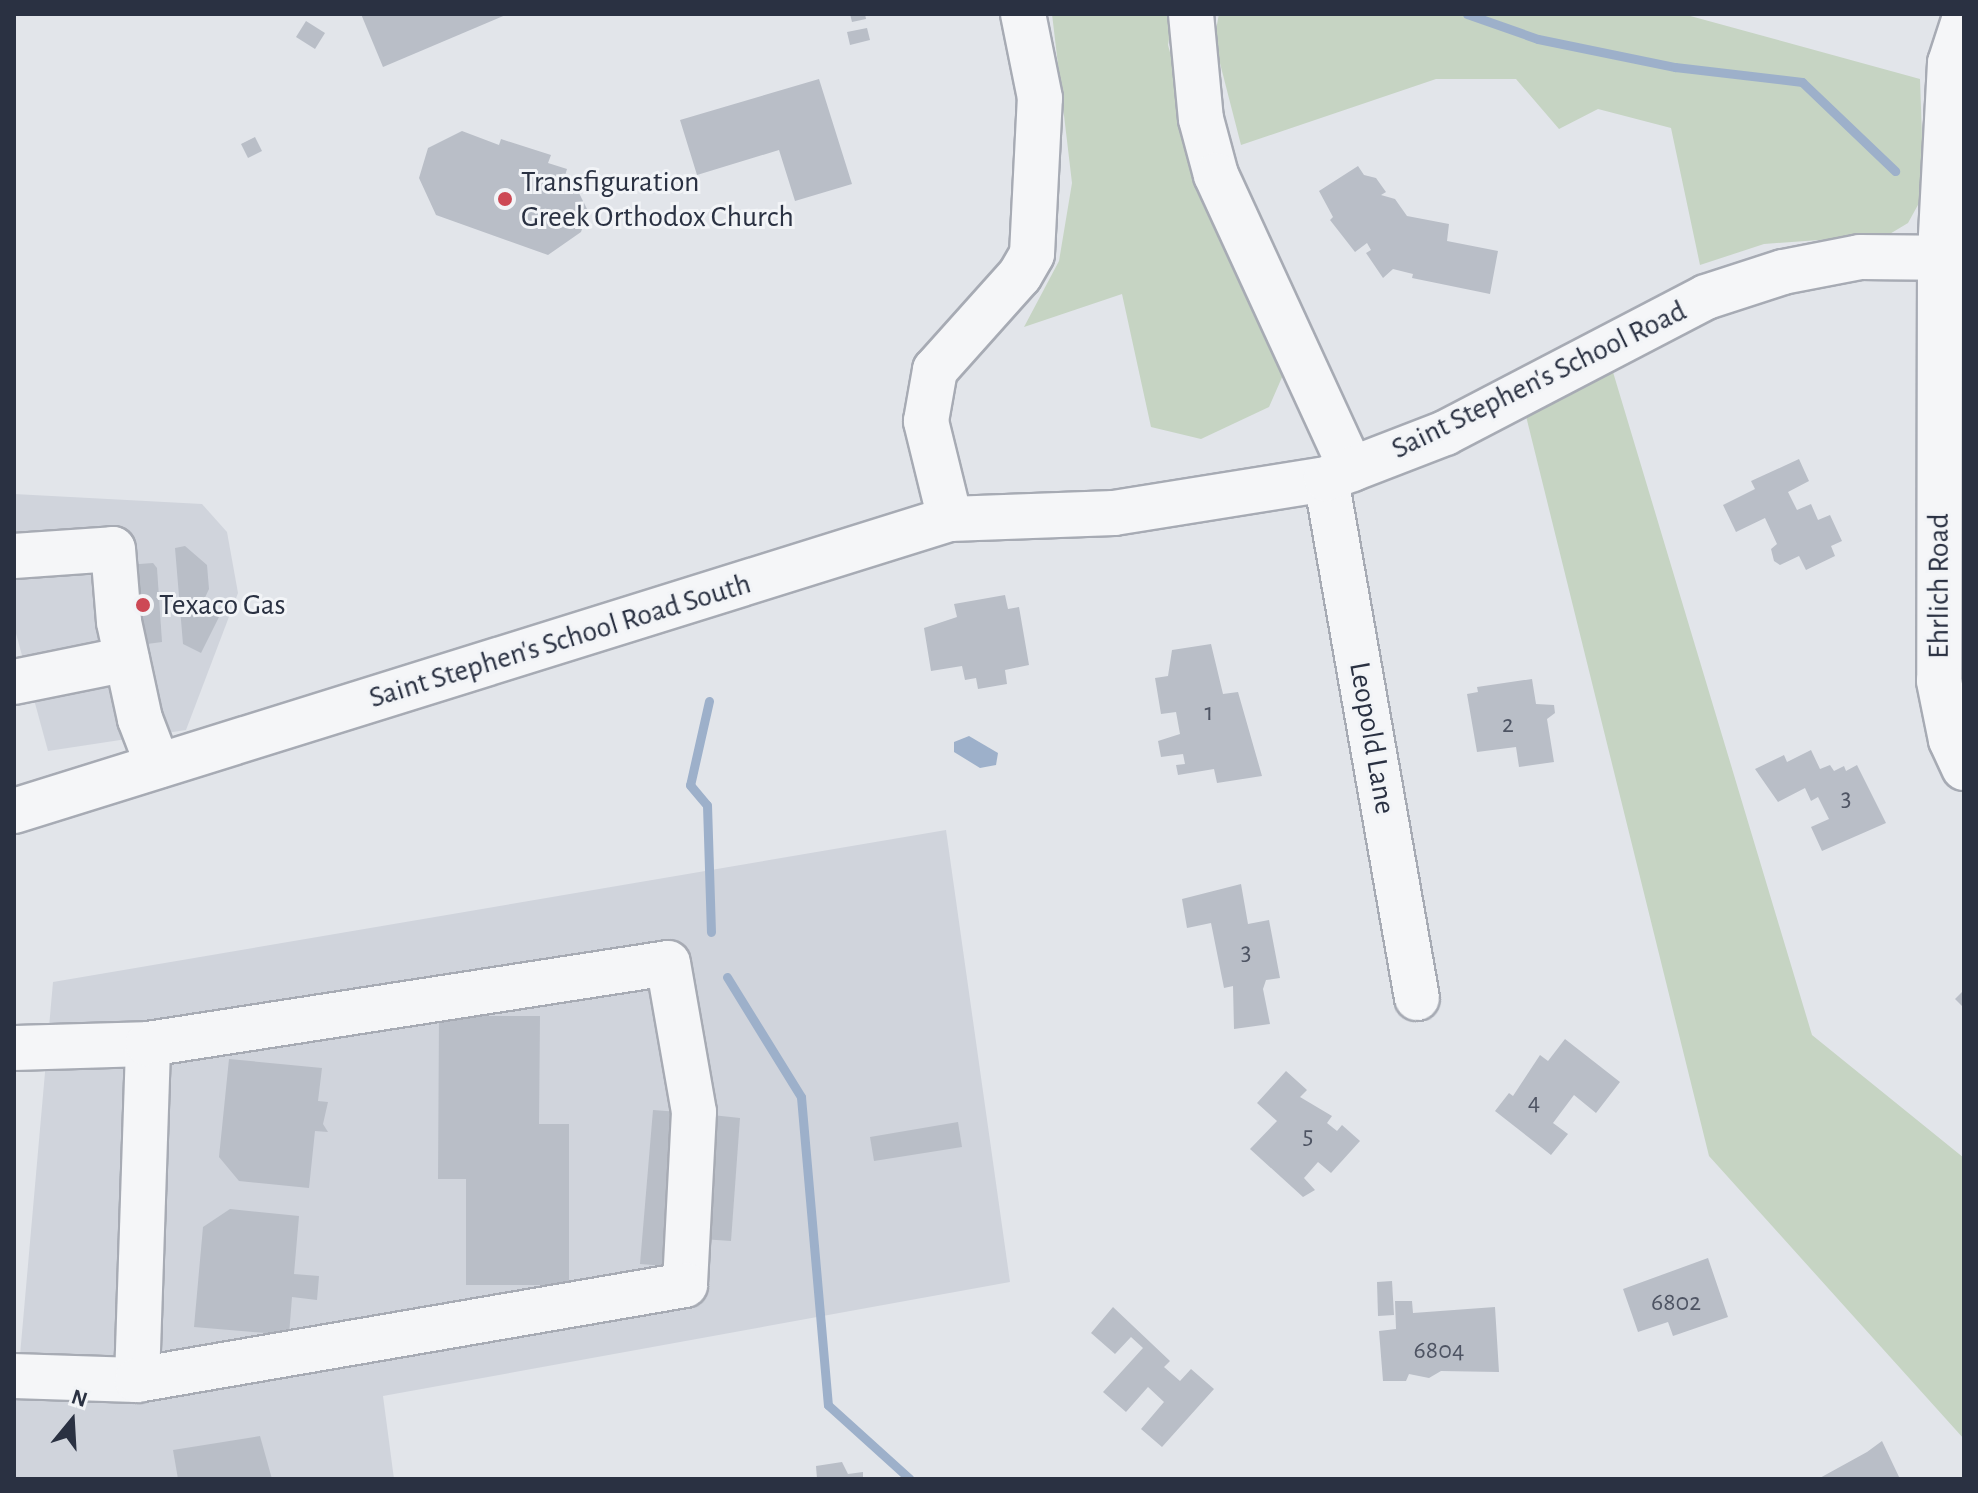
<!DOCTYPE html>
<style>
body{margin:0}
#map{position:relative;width:1978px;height:1493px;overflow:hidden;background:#e2e5ea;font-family:"Alegreya Sans",sans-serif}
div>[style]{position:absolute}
.built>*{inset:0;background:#d0d4dc}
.green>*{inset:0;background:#c6d4c3}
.water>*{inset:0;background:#9db0ca}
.stream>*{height:9px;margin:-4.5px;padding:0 4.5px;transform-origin:4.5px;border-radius:4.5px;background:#9db0ca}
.building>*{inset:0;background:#b9bec7}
.roads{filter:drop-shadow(2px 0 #a7abb4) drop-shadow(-2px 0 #a7abb4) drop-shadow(0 2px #a7abb4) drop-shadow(0 -2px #a7abb4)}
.minor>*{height:44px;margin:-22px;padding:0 22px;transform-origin:22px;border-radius:22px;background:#f5f6f8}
.dots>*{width:22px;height:22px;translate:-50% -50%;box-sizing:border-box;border:4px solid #f2f4f7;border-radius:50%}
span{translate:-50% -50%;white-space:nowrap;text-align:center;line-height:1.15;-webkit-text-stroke:6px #f2f4f7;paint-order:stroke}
.number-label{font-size:26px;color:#4e5463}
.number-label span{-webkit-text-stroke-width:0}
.poi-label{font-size:30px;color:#2a3142}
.left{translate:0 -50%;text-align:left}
.street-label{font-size:30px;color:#2a3142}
.frame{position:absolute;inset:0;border:16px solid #2a3142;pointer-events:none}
.north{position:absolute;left:32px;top:1381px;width:80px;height:80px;-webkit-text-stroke:6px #f2f4f7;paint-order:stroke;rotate:18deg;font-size:22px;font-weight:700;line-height:32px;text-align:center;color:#2a3142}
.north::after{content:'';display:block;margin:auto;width:28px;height:36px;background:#2a3142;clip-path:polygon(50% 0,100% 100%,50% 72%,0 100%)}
</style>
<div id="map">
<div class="built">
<i style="clip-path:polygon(14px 494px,202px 504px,227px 532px,238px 593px,186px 730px,48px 751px,14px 626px)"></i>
<i style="clip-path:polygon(946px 830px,1010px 1282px,383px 1396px,394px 1479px,14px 1479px,14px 1423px,53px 982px)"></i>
</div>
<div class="green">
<i style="clip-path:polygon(1052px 14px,1173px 14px,1168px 45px,1209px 194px,1283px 375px,1269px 407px,1201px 439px,1151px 427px,1122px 294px,1024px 327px,1059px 261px,1072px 183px)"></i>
<i style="clip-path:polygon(1219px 14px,1683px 14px,1920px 79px,1924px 194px,1908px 223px,1888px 235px,1764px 244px,1700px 265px,1671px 128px,1598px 109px,1559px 129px,1516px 79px,1436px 79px,1241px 145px,1214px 40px)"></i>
<i style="clip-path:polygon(1610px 362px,1812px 1035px,1964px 1158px,1964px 1439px,1709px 1156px,1525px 412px)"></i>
</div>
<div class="water">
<i style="clip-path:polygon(969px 736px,998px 753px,996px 765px,980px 768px,954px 752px,954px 742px)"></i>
</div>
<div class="stream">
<i style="left:1467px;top:14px;width:75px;rotate:19.4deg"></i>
<i style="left:1538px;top:39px;width:140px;rotate:11.6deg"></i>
<i style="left:1675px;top:67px;width:128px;rotate:6.7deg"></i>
<i style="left:1802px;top:82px;width:129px;rotate:43.7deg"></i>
<i style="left:709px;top:701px;width:86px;rotate:102.7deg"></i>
<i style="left:690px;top:785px;width:26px;rotate:50deg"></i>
<i style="left:707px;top:805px;width:127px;rotate:88.2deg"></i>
<i style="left:727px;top:977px;width:141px;rotate:58.3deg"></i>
<i style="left:801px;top:1097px;width:309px;rotate:85deg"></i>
<i style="left:828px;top:1405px;width:110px;rotate:42.1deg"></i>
</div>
<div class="building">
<i style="clip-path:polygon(361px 14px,508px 14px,383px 67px)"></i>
<i style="clip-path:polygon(850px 14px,865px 14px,866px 19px,852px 22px)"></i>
<i style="clip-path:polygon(306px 21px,325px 33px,315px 49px,296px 37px)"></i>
<i style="clip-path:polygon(867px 28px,870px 40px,850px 45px,847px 32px)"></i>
<i style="clip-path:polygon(819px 79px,852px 184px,795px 201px,779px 150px,697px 175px,680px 120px)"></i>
<i style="clip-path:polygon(462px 131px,499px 145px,501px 139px,551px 155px,548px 163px,567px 169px,562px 185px,577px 189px,588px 211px,581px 232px,548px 255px,436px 215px,419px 178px,428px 148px)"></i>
<i style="clip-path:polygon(255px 137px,262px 151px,248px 158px,241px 144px)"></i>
<i style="clip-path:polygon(1358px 166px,1364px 175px,1376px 178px,1386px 192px,1381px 195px,1395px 199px,1407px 216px,1449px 224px,1447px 241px,1498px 251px,1490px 294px,1412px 278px,1413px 274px,1393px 269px,1383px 278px,1366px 253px,1371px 250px,1367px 243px,1355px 252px,1330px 220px,1333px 217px,1319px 191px)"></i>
<i style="clip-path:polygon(1799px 459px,1809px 481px,1788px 492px,1797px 510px,1811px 504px,1818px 520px,1830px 515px,1842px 541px,1831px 546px,1835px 556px,1806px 570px,1799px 556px,1780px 565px,1774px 561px,1771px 549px,1777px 544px,1765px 518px,1736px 532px,1723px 505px,1755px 489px,1751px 481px)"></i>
<i style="clip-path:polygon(185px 546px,207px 565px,209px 589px,201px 606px,220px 615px,201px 653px,183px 644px,175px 548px)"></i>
<i style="clip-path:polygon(153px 563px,157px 568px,162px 642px,132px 646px,126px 565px)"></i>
<i style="clip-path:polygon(1005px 595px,1008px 609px,1019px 607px,1029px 665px,1005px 670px,1007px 684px,978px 689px,976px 678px,965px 680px,962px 666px,931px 671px,924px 628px,957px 617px,954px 604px)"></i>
<i style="clip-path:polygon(1211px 644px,1223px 694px,1238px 692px,1262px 776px,1217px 783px,1214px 769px,1178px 775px,1176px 765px,1185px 764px,1183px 754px,1161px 757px,1158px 741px,1180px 734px,1176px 712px,1161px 714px,1155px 678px,1168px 676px,1172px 650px)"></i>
<i style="clip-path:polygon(1532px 679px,1536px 704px,1554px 705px,1555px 713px,1547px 719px,1554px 762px,1519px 767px,1516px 747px,1477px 752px,1467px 694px,1478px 692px,1477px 687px)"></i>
<i style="clip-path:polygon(1811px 750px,1820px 769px,1830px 765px,1834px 771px,1844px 766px,1846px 771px,1857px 765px,1886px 823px,1822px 851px,1811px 827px,1829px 819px,1818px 797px,1811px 801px,1805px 788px,1778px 802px,1755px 769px,1784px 755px,1787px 762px)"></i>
<i style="clip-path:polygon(1241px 884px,1248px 924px,1269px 920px,1280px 978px,1266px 980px,1263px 989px,1270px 1024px,1234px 1029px,1233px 986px,1224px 988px,1211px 923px,1187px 928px,1182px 899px)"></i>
<i style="clip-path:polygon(1964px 990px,1964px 1008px,1955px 999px)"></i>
<i style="clip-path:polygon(439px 1016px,540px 1016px,539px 1124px,569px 1124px,569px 1285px,466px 1285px,466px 1179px,438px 1179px)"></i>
<i style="clip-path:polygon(1565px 1039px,1620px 1082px,1596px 1113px,1574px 1095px,1553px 1123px,1568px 1134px,1551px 1155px,1495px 1111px,1509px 1093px,1513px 1096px,1540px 1055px,1548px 1061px)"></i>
<i style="clip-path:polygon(229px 1059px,322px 1068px,318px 1101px,328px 1102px,323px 1124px,328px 1132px,315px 1131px,309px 1188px,239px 1181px,219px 1157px)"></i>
<i style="clip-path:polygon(1286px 1071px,1307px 1090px,1300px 1097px,1332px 1116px,1327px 1123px,1337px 1131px,1342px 1125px,1360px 1141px,1331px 1173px,1318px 1162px,1304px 1178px,1315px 1190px,1303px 1197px,1250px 1149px,1277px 1121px,1257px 1103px)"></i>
<i style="clip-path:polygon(653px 1110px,679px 1112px,667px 1266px,640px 1264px)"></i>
<i style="clip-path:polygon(712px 1115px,740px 1118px,731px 1241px,702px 1239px)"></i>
<i style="clip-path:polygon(958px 1122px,962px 1147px,874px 1161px,870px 1137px)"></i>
<i style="clip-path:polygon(230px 1209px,299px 1216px,294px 1274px,319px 1276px,317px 1300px,292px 1297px,289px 1335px,194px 1327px,203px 1227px)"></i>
<i style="clip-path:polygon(1708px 1258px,1728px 1317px,1673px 1336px,1668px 1322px,1638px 1332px,1623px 1289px)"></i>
<i style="clip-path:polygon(1392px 1281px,1394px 1315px,1378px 1316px,1377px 1282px)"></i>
<i style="clip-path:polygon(1395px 1301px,1412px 1301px,1413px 1313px,1495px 1307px,1499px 1372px,1441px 1371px,1429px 1378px,1409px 1374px,1406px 1381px,1383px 1381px,1379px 1331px,1396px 1329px)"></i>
<i style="clip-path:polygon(1113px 1307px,1170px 1361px,1164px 1367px,1180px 1381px,1191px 1369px,1214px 1389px,1162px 1447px,1141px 1429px,1164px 1402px,1148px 1387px,1126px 1412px,1103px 1392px,1143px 1348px,1131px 1337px,1115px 1354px,1091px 1333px)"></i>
<i style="clip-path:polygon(260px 1436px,272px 1479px,178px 1479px,173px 1450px)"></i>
<i style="clip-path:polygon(1882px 1441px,1900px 1479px,1818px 1479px,1867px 1452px)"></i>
<i style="clip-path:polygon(842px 1462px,848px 1474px,863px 1472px,863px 1479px,817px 1479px,816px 1466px)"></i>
</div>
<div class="roads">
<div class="minor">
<i style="left:1191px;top:14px;width:105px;rotate:84.6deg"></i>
<i style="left:1201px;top:119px;width:58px;rotate:75deg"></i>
<i style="left:1216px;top:175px;width:324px;rotate:65.3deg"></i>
<i style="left:1964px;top:20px;width:45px;rotate:108deg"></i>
<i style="left:1950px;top:63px;width:193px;rotate:93deg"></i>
<i style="left:1940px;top:256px;width:425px;rotate:90.1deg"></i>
<i style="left:1939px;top:681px;width:60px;rotate:78.5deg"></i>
<i style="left:1951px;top:740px;width:31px;rotate:65deg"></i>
<i style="left:1326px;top:479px;width:527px;rotate:80.06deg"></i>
<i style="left:950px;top:519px;width:101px;rotate:-103.8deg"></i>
<i style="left:926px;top:421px;width:52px;rotate:-80deg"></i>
<i style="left:935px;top:370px;width:127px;rotate:-48.2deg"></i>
<i style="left:1020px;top:275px;width:24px;rotate:-60deg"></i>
<i style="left:1032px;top:254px;width:156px;rotate:-87.1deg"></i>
<i style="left:1040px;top:98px;width:86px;rotate:-101.4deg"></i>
<i style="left:14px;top:556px;width:99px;rotate:-4deg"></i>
<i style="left:113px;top:549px;width:73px;rotate:85.3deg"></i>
<i style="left:119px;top:622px;width:99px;rotate:77.8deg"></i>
<i style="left:140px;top:719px;width:50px;rotate:69deg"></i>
<i style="left:14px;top:682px;width:115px;rotate:-11.5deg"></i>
<i style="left:14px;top:811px;width:980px;rotate:-17.33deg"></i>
<i style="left:950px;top:519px;width:164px;rotate:-2.1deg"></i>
<i style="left:1114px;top:513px;width:215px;rotate:-9.1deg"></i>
<i style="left:1326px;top:479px;width:128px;rotate:-21.1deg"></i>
<i style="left:1445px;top:433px;width:294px;rotate:-27.5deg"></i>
<i style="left:1706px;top:297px;width:81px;rotate:-18deg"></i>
<i style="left:1783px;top:272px;width:78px;rotate:-11deg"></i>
<i style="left:1860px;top:257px;width:104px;rotate:0.6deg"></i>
<i style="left:14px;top:1048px;width:134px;rotate:-1.7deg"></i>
<i style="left:14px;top:1376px;width:123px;rotate:1.9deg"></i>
<i style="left:137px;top:1380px;width:336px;rotate:-88.1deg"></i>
<i style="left:148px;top:1044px;width:526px;rotate:-8.85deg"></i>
<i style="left:668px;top:963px;width:151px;rotate:80.1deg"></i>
<i style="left:694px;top:1112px;width:173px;rotate:93deg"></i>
<i style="left:685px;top:1285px;width:556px;rotate:170.17deg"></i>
</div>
</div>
<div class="dots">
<i style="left:505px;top:199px;background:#cd4955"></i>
<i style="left:143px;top:605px;background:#cd4955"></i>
</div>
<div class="number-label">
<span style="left:1209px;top:713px">1</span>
<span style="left:1508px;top:725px">2</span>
<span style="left:1846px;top:799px">3</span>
<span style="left:1246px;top:953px">3</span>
<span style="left:1534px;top:1103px">4</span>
<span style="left:1308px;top:1136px">5</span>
<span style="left:1676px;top:1303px">6802</span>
<span style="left:1439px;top:1351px">6804</span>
</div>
<div class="poi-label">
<span class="left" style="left:521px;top:199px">Transfiguration<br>Greek Orthodox Church</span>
<span class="left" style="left:159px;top:605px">Texaco Gas</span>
</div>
<div class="street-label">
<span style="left:1539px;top:380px;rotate:-26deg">Saint Stephen's School Road</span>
<span style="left:1939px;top:586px;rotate:-90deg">Ehrlich Road</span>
<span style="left:560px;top:641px;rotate:-17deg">Saint Stephen's School Road South</span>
<span style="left:1372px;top:738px;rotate:80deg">Leopold Lane</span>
</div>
<div class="frame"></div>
<div class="north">N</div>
</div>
